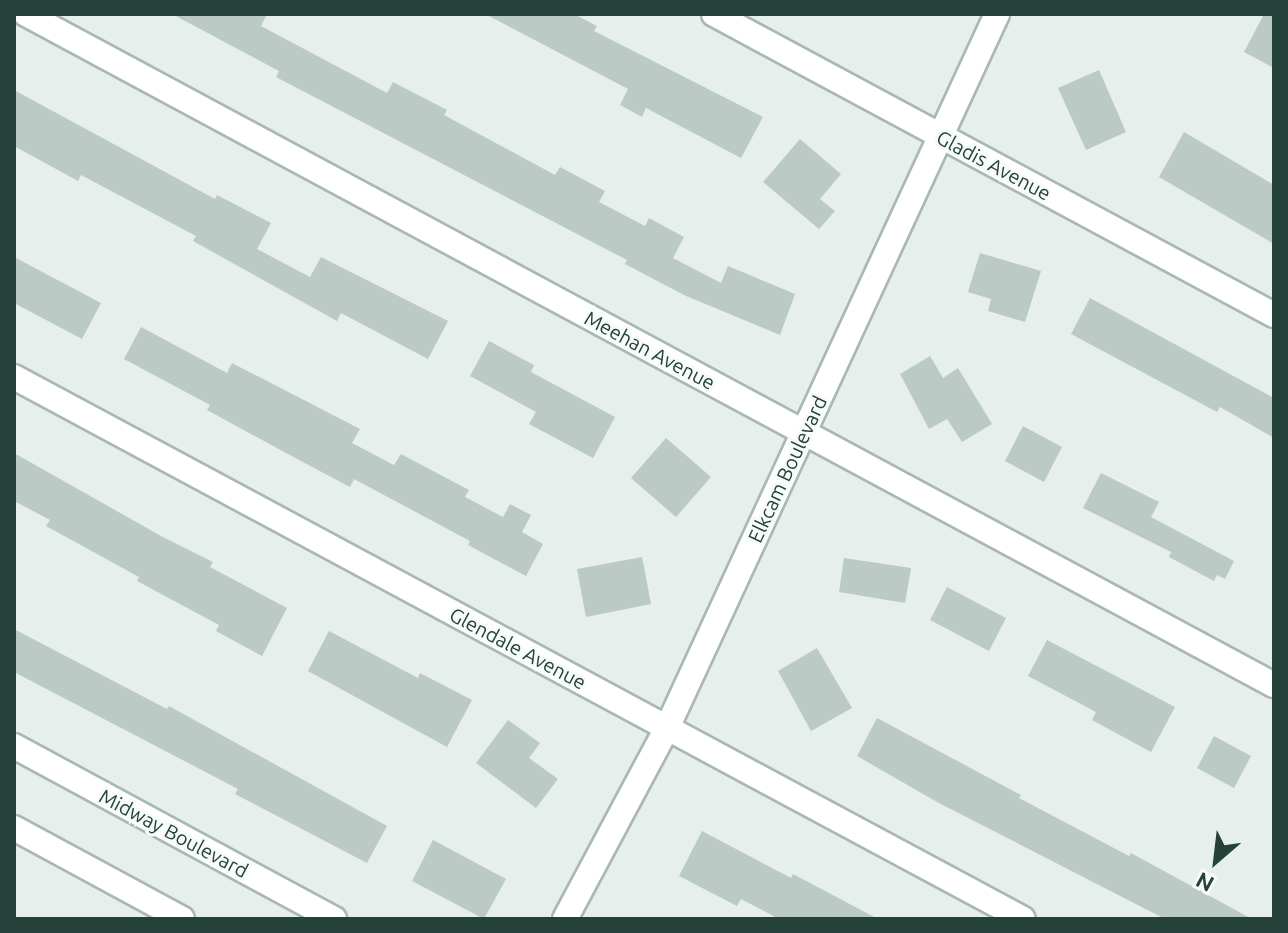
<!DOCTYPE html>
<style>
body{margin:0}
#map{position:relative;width:1288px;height:933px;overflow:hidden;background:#e6efeb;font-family:Ubuntu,sans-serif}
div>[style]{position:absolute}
.building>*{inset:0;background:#bbcac4}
.roads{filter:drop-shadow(2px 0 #a8b8b2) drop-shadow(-2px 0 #a8b8b2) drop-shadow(0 2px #a8b8b2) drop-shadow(0 -2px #a8b8b2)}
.minor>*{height:24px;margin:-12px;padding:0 12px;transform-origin:12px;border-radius:12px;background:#fff}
span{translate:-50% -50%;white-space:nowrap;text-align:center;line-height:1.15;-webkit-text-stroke:6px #f7fbf9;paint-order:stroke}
.street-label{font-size:20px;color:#24423a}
.frame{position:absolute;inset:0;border:16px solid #24423a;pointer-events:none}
.north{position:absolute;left:1176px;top:821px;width:80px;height:80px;-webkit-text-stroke:6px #f7fbf9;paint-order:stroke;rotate:208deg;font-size:22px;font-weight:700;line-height:32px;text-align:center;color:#24423a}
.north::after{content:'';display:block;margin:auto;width:28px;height:36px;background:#24423a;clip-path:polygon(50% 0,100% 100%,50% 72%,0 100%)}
</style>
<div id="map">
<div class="building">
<i style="clip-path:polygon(172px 14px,267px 14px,261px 26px,387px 93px,393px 82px,447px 110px,444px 115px,555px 175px,560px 167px,605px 191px,599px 202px,645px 226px,649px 218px,684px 237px,673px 258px,721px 283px,728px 266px,795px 294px,780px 335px,686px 296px,625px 264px,627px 260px,276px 77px,279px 71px)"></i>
<i style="clip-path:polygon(485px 14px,574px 14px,597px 26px,594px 31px,763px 117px,741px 158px,646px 108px,642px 117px,620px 105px,628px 89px)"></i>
<i style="clip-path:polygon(1264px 14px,1274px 14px,1274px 68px,1244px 52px)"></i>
<i style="clip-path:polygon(1099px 70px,1126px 132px,1086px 150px,1058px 88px)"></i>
<i style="clip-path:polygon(14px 90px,215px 199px,217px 195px,271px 223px,257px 249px,310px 277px,321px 257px,448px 321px,428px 359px,341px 313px,337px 321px,193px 241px,196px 236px,81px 175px,78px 181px,14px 146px)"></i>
<i style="clip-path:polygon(1184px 132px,1274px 185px,1274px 244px,1159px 177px)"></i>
<i style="clip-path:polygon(800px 139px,841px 174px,820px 199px,835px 211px,819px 229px,763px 182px)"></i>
<i style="clip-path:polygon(980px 253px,1041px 271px,1025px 322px,988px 311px,991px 299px,968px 292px)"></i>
<i style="clip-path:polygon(14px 257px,101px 303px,82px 339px,14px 303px)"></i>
<i style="clip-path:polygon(1090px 298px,1274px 398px,1274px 438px,1220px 407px,1217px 412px,1071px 334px)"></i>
<i style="clip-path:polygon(141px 327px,227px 373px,232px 363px,360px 429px,352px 443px,394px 465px,401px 454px,469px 490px,465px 497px,503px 517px,510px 504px,531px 515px,522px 532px,543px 544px,526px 576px,468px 545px,470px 541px,354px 479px,350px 487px,299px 460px,207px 410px,210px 405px,124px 359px)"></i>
<i style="clip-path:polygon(489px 341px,534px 365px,531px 372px,615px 417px,593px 458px,529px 424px,536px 412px,470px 376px)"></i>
<i style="clip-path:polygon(930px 356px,943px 378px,958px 368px,992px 424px,962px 442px,947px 419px,929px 429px,900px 374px)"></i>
<i style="clip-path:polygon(1023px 426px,1062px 447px,1044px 482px,1005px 461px)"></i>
<i style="clip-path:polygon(666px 438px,711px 477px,676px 517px,631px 478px)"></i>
<i style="clip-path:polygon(14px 453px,161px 536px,213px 562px,210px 567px,287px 608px,262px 656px,216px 631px,219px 625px,137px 581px,139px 577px,46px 526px,50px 520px,14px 501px)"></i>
<i style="clip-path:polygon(1101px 473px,1159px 502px,1151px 517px,1234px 561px,1225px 579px,1217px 575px,1214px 581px,1169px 557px,1171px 552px,1083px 508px)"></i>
<i style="clip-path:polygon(642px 557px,651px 604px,586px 617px,577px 569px)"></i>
<i style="clip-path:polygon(844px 558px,911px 568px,905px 603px,839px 592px)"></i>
<i style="clip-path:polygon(947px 587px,1006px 618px,989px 651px,930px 620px)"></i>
<i style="clip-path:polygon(14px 629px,167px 709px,169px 706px,387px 826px,367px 863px,235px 794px,238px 789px,14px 672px)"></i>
<i style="clip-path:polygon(329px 631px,418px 678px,420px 673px,472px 700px,447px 747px,308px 671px)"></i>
<i style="clip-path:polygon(1047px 640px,1175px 707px,1151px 752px,1092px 720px,1096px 712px,1028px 676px)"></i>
<i style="clip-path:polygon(817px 648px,852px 708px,811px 731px,778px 671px)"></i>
<i style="clip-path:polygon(877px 718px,1021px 795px,1019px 798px,1129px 856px,1131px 853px,1252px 919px,1165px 919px,937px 802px,857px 756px)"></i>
<i style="clip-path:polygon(508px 720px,540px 743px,529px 758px,558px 779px,536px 808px,476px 763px)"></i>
<i style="clip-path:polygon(1214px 736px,1251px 756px,1234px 788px,1197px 768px)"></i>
<i style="clip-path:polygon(702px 831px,791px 878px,793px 874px,878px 919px,779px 919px,741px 899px,737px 906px,679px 876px)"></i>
<i style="clip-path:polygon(433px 840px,506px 879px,484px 919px,412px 881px)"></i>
</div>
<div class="roads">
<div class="minor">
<i style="left:26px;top:14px;width:1417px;rotate:28.27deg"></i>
<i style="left:714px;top:14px;width:636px;rotate:28.26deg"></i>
<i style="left:14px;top:377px;width:1145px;rotate:28.24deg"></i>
<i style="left:14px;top:746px;width:364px;rotate:28.4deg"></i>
<i style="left:14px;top:828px;width:191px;rotate:28.4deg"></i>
<i style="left:565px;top:919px;width:217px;rotate:-61.9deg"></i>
<i style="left:667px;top:728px;width:787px;rotate:-65.19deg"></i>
</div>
</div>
<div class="street-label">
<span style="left:994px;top:165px;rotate:28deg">Gladis Avenue</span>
<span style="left:650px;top:350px;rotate:28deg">Meehan Avenue</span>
<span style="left:787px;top:469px;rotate:-65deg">Elkcam Boulevard</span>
<span style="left:518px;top:648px;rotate:28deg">Glendale Avenue</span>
<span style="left:174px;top:833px;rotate:28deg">Midway Boulevard</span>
</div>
<div class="frame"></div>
<div class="north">N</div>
</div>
